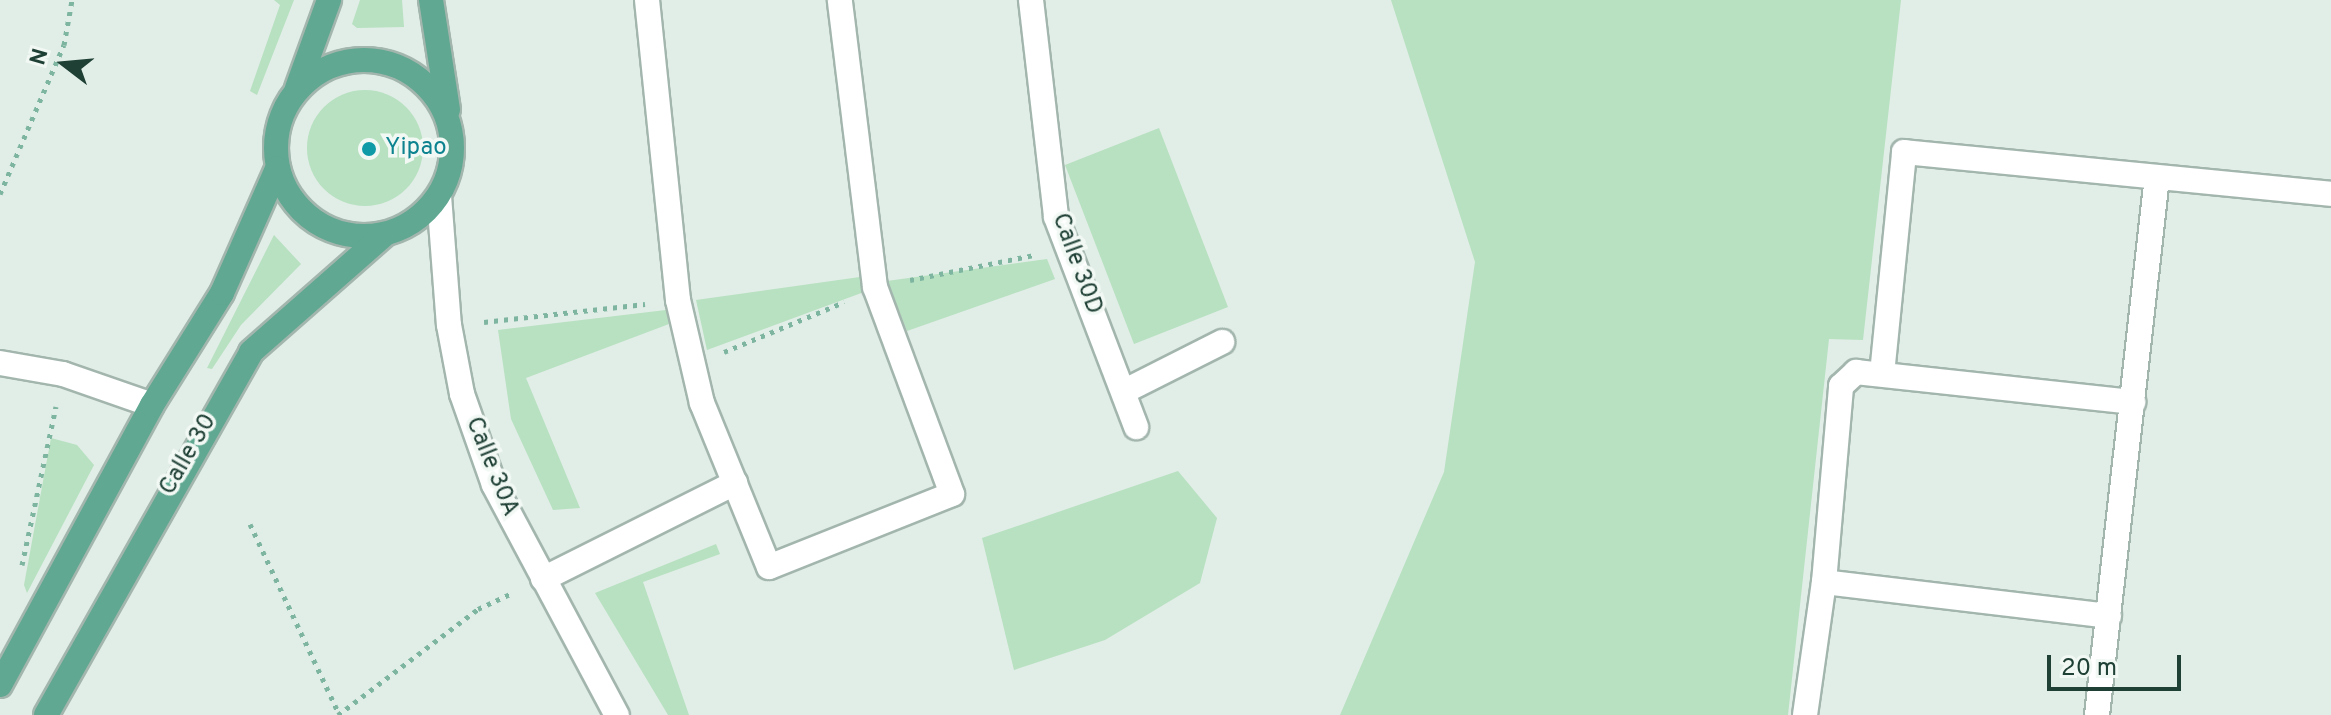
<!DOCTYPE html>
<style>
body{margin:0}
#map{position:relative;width:2331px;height:715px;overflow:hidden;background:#e1ede7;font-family:Overpass,sans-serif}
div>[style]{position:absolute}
.green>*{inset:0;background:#b7e1c0}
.round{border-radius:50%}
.path>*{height:5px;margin-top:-2.5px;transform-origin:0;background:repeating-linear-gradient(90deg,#7db5a0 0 4px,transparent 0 10px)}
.roads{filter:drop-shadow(2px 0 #a3b6ae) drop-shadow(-2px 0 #a3b6ae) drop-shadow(0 2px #a3b6ae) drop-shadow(0 -2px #a3b6ae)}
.service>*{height:24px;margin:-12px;padding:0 12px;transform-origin:12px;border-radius:12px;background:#fff}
.minor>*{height:24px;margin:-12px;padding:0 12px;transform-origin:12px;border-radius:12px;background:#fff}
.tertiary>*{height:24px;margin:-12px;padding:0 12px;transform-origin:12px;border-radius:12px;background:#fff}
.primary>*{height:24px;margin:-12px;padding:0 12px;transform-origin:12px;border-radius:12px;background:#60a891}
.primary>.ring{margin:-12px;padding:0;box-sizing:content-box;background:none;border:24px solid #60a891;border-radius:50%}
.dots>*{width:22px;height:22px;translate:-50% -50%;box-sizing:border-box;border:4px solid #f2f9f5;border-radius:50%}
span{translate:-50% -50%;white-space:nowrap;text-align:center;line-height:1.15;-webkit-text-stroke:7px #f2f9f5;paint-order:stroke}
.culture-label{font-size:24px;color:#0d838f}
.left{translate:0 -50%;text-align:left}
.street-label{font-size:24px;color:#1f4035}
.north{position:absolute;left:24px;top:24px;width:80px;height:80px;-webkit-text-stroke:6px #f2f9f5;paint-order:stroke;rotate:286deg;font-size:22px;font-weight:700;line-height:32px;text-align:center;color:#1f4035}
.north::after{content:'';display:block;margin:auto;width:28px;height:36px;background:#1f4035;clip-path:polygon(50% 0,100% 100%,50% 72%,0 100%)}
.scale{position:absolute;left:2047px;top:655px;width:134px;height:36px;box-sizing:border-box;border:4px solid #1f4035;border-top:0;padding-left:10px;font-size:24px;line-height:28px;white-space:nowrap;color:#1f4035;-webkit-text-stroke:6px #f2f9f5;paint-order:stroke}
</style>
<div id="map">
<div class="green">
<i style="clip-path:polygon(274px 0,294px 0,257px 95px,250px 91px,280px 5px)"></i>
<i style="clip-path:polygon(360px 0,402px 0,404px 27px,357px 28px,352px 24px)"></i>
<i style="clip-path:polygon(1391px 0,1901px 0,1863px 340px,1829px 339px,1788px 715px,1340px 715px,1444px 472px,1475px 262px)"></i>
<i class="round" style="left:307px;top:90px;width:116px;height:116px"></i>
<i style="clip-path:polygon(1159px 128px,1228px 307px,1134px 344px,1065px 165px)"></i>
<i style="clip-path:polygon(274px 235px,301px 264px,241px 325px,212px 369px,207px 368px)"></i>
<i style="clip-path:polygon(1047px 259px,1055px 279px,907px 331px,887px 281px)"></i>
<i style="clip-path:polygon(860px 277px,864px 292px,707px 350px,696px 300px)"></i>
<i style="clip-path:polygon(666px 310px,669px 324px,526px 378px,580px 508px,553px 510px,511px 419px,498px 330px)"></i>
<i style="clip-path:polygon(51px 438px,77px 445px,94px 465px,27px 593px,24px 585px)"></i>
<i style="clip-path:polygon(1178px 471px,1217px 518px,1200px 583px,1105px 640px,1014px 670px,982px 538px)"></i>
<i style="clip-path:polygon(716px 544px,720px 554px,643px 582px,689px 715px,668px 715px,595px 593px)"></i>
</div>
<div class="path">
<i style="left:0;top:194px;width:162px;rotate:-66.8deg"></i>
<i style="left:64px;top:45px;width:46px;rotate:-79.9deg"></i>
<i style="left:910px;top:280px;width:126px;rotate:-11.4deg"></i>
<i style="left:484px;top:322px;width:162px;rotate:-6.4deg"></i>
<i style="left:724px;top:352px;width:130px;rotate:-22.6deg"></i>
<i style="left:250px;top:524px;width:210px;rotate:64.9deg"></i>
<i style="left:22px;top:565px;width:162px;rotate:-77.9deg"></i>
<i style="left:338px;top:715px;width:176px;rotate:-37.1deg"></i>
<i style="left:478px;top:609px;width:38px;rotate:-25deg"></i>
</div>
<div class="roads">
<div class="service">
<i style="left:1882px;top:374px;width:223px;rotate:-84.3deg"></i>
<i style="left:1904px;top:152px;width:429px;rotate:5.6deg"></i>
<i style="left:1824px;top:582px;width:287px;rotate:6.8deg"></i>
<i style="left:1805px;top:715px;width:134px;rotate:-81.9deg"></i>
<i style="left:1824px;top:582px;width:197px;rotate:-85deg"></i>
<i style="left:1841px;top:386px;width:21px;rotate:-43deg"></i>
<i style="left:1856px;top:372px;width:279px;rotate:6.2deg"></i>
<i style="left:2097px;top:715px;width:541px;rotate:-83.64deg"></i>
</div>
<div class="minor">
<i style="left:647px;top:0;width:302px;rotate:84.1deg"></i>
<i style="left:678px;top:300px;width:106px;rotate:76.9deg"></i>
<i style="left:702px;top:403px;width:177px;rotate:67.8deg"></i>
<i style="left:769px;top:567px;width:197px;rotate:-21.7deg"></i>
<i style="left:952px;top:494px;width:221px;rotate:-110.4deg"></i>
<i style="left:875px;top:287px;width:289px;rotate:-97deg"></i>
<i style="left:1031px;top:0;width:218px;rotate:83.4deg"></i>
<i style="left:1056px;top:217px;width:225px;rotate:69.1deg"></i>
<i style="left:0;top:363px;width:64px;rotate:9.9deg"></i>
<i style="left:63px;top:374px;width:94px;rotate:19.2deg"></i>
<i style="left:1125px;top:391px;width:109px;rotate:-26.8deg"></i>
<i style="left:543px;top:579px;width:215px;rotate:-26.6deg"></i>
</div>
<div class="tertiary">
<i style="left:439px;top:196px;width:129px;rotate:85.6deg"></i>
<i style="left:449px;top:325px;width:70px;rotate:79.3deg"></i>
<i style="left:462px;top:394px;width:96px;rotate:70.6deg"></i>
<i style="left:494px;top:485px;width:261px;rotate:61.9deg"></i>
</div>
<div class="primary">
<i style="left:431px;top:0;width:111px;rotate:81.2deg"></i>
<i class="ring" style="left:276px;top:60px;width:152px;height:152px"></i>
<i style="left:297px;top:88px;width:94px;rotate:-70deg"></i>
<i style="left:0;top:685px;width:319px;rotate:-61.5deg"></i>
<i style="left:152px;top:405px;width:132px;rotate:-58deg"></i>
<i style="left:222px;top:293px;width:136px;rotate:-66.1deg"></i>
<i style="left:46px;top:715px;width:417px;rotate:-60.5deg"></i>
<i style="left:251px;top:352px;width:176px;rotate:-41.3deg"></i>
</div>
</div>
<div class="dots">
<i style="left:369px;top:149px;background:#0f9aa8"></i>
</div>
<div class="culture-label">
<span class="left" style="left:385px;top:149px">Yipao</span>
</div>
<div class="street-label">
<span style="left:1076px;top:264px;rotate:70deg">Calle 30D</span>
<span style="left:189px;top:455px;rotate:-60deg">Calle 30</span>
<span style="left:491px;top:467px;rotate:68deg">Calle 30A</span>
</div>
<div class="north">N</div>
<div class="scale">20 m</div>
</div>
